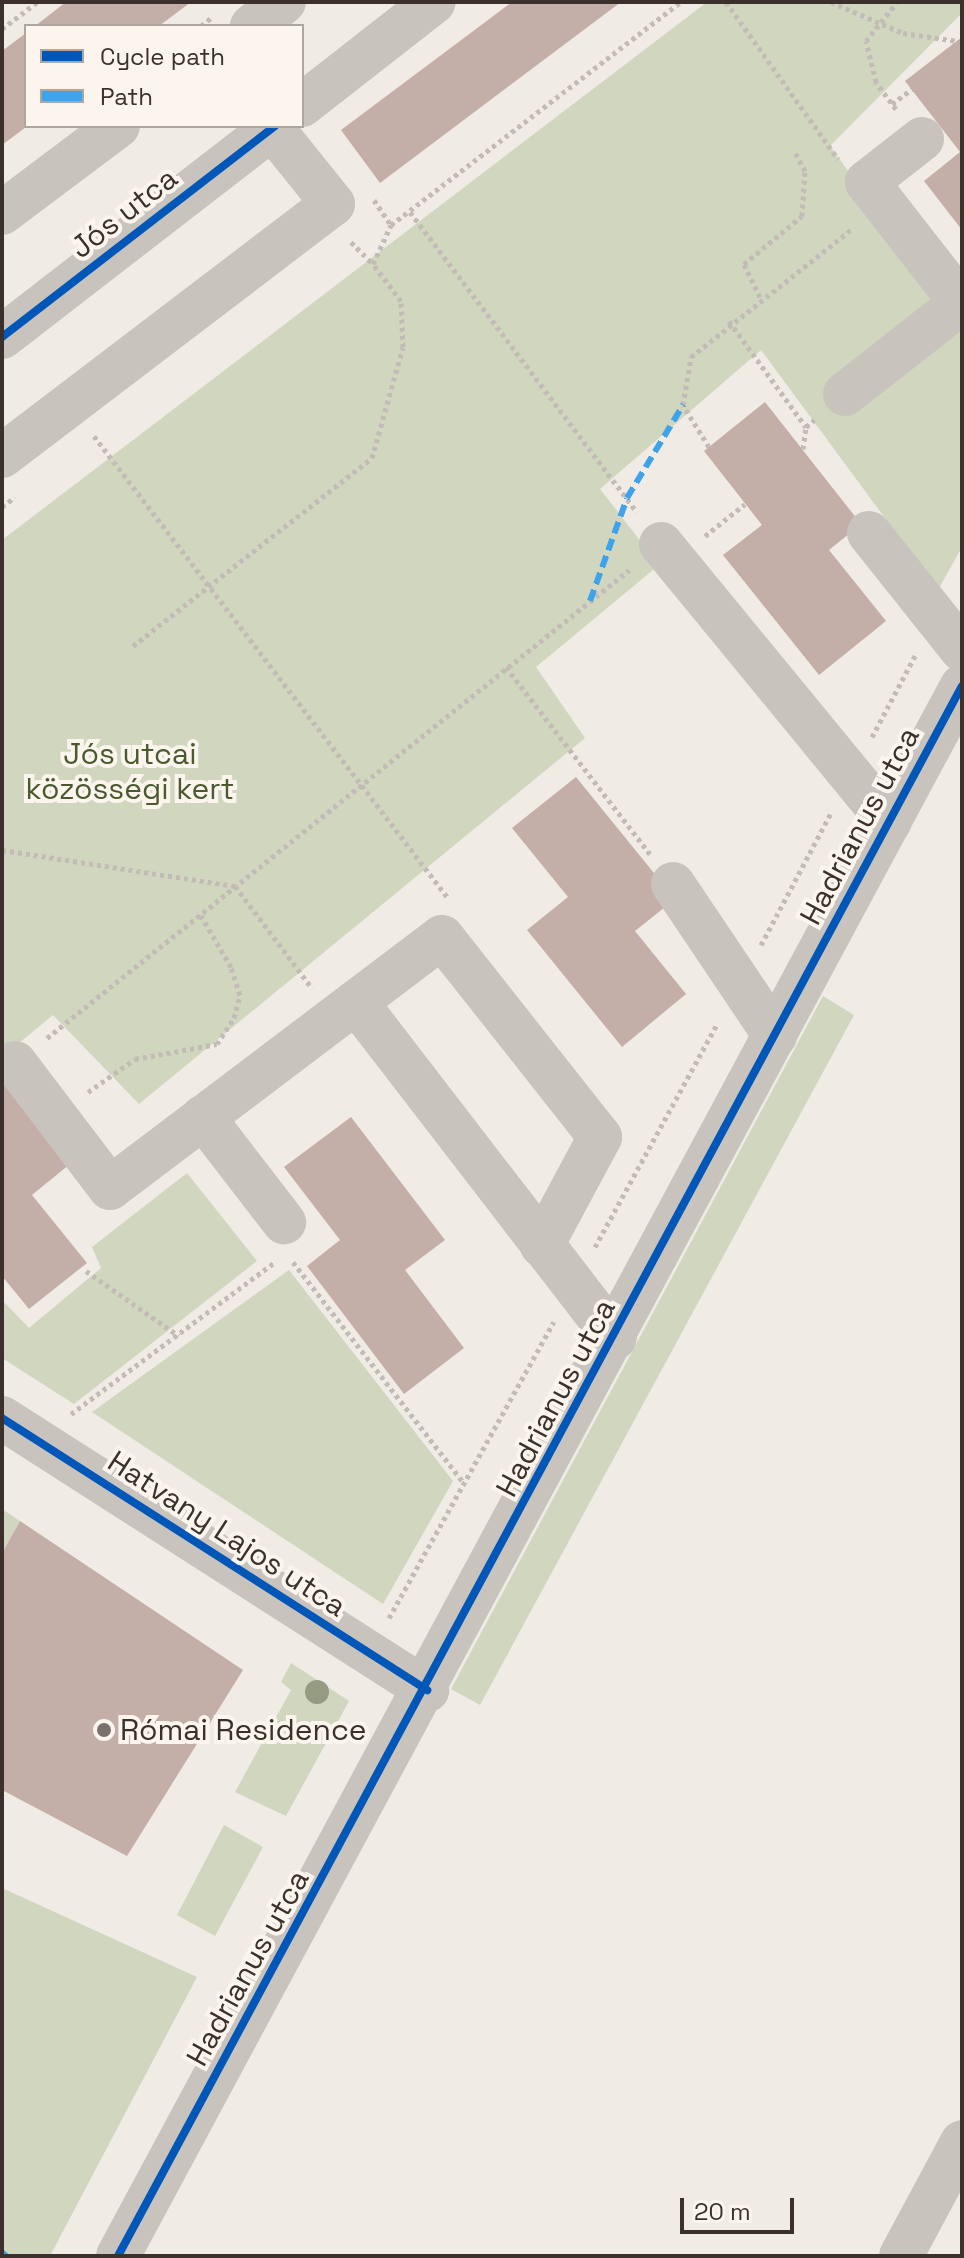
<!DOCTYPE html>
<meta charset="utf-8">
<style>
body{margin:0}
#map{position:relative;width:964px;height:2258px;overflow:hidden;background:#f0ebe5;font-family:"Space Grotesk",sans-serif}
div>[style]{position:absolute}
.green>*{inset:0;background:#d1d6bf}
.building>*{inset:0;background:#c3afa7}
.path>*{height:5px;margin-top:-2.5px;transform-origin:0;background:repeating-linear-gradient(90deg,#c2bbb6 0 4px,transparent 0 8px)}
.minor>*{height:44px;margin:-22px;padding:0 22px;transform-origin:22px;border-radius:22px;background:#c9c3be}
.quiet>*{height:6px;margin-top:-3px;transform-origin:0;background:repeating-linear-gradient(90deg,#3fa3eb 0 12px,transparent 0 18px)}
.cycleway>*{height:8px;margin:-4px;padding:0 4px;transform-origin:4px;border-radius:4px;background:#0057b8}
.trees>*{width:24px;height:24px;margin:-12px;border-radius:50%;background:#959b80}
.dots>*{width:22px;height:22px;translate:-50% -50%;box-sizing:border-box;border:4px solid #fbf5ee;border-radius:50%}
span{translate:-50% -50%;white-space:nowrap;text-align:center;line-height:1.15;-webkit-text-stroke:8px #fbf5ee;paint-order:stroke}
.street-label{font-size:30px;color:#3b302b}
.park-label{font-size:30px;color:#4a5a2e}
.poi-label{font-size:30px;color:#3b302b}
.left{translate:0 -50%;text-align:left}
.frame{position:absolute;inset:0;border:4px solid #3b302b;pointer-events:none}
.legend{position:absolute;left:24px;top:24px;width:280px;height:104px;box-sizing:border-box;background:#fbf5ee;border:2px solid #aea6a0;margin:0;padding:10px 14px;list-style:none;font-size:24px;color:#3b302b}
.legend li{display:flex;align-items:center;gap:16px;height:40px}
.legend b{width:40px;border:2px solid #aea6a0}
.scale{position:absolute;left:680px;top:2198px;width:114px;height:36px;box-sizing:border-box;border:4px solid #3b302b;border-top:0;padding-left:10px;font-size:24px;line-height:28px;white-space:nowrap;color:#3b302b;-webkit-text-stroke:6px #fbf5ee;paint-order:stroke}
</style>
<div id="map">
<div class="green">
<i style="clip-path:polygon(707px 2px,962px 2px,962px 13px,830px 146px,962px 329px,962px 547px,938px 590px,761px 350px,600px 489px,659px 565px,536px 667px,585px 738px,139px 1104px,53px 1015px,2px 1057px,2px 540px)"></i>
<i style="clip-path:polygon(823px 996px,854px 1015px,480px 1705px,451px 1689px)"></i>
<i style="clip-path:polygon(187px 1173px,257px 1261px,74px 1404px,2px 1358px,2px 1300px,29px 1328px,101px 1268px,92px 1247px)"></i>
<i style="clip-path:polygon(289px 1270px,453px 1481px,383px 1604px,92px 1412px)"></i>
<i style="clip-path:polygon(2px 1509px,20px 1521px,2px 1553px)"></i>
<i style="clip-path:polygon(291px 1663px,349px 1701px,286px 1816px,235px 1792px,291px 1690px,281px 1682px)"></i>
<i style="clip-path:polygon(224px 1825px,263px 1847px,215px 1936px,177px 1915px)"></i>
<i style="clip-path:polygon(2px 1888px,197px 1977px,50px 2256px,2px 2256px)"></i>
</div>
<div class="building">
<i style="clip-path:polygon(66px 2px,191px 2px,159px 26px,35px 26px)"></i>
<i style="clip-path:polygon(512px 2px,621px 2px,380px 183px,341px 130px)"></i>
<i style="clip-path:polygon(26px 33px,26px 127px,2px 145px,2px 51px)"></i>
<i style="clip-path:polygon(962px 37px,962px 230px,924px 181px,960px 152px,905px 81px)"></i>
<i style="clip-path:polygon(765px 402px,861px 524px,829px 550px,886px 621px,819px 675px,723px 555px,762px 525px,704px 451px)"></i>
<i style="clip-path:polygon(576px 777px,675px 899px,635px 931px,686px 994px,622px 1047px,527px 930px,568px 897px,512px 828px)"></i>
<i style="clip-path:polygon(2px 1079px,70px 1164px,32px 1195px,87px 1263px,29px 1309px,2px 1276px)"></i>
<i style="clip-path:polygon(351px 1117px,445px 1240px,405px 1270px,464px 1348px,404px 1394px,307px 1266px,340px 1240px,284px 1167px)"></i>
<i style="clip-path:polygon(20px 1521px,243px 1670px,127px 1856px,2px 1790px,2px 1553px)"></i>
</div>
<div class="path">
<i style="left:726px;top:2px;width:193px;rotate:54.5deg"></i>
<i style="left:831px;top:2px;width:78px;rotate:23.3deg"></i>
<i style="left:903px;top:33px;width:55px;rotate:8.4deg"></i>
<i style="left:201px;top:26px;width:14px;rotate:-39deg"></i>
<i style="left:2px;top:29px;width:44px;rotate:-37.6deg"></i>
<i style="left:892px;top:104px;width:25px;rotate:-37deg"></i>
<i style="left:896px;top:109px;width:34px;rotate:-127deg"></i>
<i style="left:876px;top:82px;width:42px;rotate:-103.7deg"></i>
<i style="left:866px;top:41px;width:50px;rotate:-51.5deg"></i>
<i style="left:374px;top:200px;width:30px;rotate:56deg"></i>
<i style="left:410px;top:212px;width:376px;rotate:52.9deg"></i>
<i style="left:351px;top:242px;width:31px;rotate:45deg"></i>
<i style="left:760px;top:297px;width:37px;rotate:-116deg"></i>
<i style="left:744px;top:264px;width:75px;rotate:-39.6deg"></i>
<i style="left:802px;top:216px;width:45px;rotate:-86.2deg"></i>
<i style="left:805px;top:171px;width:21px;rotate:-118deg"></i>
<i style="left:729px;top:321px;width:131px;rotate:54deg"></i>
<i style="left:806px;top:427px;width:11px;rotate:-41deg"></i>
<i style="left:94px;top:436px;width:582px;rotate:52.54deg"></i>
<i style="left:709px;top:447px;width:49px;rotate:-121.8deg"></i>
<i style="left:683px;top:405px;width:49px;rotate:-80.5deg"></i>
<i style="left:691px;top:357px;width:207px;rotate:-38.5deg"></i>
<i style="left:803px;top:449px;width:22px;rotate:-82deg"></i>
<i style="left:2px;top:507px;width:16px;rotate:-38deg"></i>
<i style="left:705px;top:536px;width:51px;rotate:-38.7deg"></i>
<i style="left:133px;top:646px;width:304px;rotate:-38.2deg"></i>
<i style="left:372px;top:458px;width:115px;rotate:-74.4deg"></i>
<i style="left:403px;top:347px;width:46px;rotate:-92.5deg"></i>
<i style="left:401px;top:301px;width:46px;rotate:-127.1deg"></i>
<i style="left:373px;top:264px;width:43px;rotate:-65.2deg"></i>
<i style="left:391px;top:225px;width:366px;rotate:-37.6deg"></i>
<i style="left:506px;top:667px;width:236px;rotate:52.4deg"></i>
<i style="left:872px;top:737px;width:94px;rotate:-62.1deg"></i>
<i style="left:2px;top:850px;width:236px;rotate:8.8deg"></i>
<i style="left:235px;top:886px;width:128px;rotate:53deg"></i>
<i style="left:761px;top:945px;width:149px;rotate:-62.1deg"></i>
<i style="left:47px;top:1038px;width:747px;rotate:-38.8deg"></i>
<i style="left:88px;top:1092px;width:57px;rotate:-35.1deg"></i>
<i style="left:135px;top:1059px;width:83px;rotate:-10.4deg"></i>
<i style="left:217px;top:1044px;width:31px;rotate:-57deg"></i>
<i style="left:234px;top:1018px;width:24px;rotate:-75deg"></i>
<i style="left:240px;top:995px;width:29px;rotate:-108deg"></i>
<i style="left:231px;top:967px;width:61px;rotate:-120.3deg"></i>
<i style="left:595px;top:1247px;width:254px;rotate:-61.3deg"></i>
<i style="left:293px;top:1262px;width:279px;rotate:52.3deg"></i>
<i style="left:86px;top:1271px;width:113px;rotate:35deg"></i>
<i style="left:71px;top:1414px;width:254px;rotate:-36.7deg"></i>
<i style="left:389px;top:1618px;width:339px;rotate:-60.9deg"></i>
</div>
<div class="minor">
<i style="left:252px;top:26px;width:40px;rotate:-37deg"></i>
<i style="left:302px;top:105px;width:167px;rotate:-38deg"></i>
<i style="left:922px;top:139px;width:70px;rotate:142deg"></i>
<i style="left:867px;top:182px;width:155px;rotate:52.1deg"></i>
<i style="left:2px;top:213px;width:145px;rotate:-36.9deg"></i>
<i style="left:2px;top:337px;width:345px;rotate:-37.7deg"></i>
<i style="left:845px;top:394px;width:147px;rotate:-38.1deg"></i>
<i style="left:2px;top:456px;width:416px;rotate:-37.3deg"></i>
<i style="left:333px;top:204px;width:97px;rotate:-128.8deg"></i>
<i style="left:869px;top:533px;width:149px;rotate:51.5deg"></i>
<i style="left:661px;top:544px;width:360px;rotate:50.6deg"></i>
<i style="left:673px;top:884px;width:183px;rotate:56.1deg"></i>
<i style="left:356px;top:1002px;width:424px;rotate:52.4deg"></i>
<i style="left:15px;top:1063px;width:157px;rotate:52.8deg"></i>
<i style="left:110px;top:1188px;width:416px;rotate:-37.1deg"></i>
<i style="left:442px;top:937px;width:255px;rotate:51.7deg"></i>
<i style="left:600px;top:1137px;width:123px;rotate:118.2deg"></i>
<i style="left:203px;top:1117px;width:133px;rotate:52.4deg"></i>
<i style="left:2px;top:1418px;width:505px;rotate:32.62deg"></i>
<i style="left:118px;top:2256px;width:1782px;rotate:-61.74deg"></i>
<i style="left:901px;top:2256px;width:129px;rotate:-61.8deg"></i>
</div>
<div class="quiet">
<i style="left:590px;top:601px;width:109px;rotate:-70.2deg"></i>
<i style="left:627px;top:498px;width:109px;rotate:-58.9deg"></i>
<i style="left:2px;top:2252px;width:6px;rotate:45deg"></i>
</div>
<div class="cycleway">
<i style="left:2px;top:337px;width:345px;rotate:-37.7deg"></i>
<i style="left:2px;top:1418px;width:505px;rotate:32.62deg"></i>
<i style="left:118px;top:2256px;width:1782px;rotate:-61.74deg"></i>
</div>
<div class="trees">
<i style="left:317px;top:1692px"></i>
</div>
<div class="dots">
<i style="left:104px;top:1730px;background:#7a716c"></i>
</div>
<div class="street-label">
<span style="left:124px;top:213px;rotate:-38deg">Jós utca</span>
<span style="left:860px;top:826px;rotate:-62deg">Hadrianus utca</span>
<span style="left:556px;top:1398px;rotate:-62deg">Hadrianus utca</span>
<span style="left:227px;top:1534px;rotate:33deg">Hatvany Lajos utca</span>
<span style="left:248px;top:1968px;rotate:-61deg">Hadrianus utca</span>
</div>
<div class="park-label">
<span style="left:130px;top:771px">Jós utcai<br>közösségi kert</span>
</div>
<div class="poi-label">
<span class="left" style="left:120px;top:1730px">Római Residence</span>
</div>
<div class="frame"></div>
<ul class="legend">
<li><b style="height:10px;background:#0057b8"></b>Cycle path</li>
<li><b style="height:10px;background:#3fa3eb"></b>Path</li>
</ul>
<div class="scale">20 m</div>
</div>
